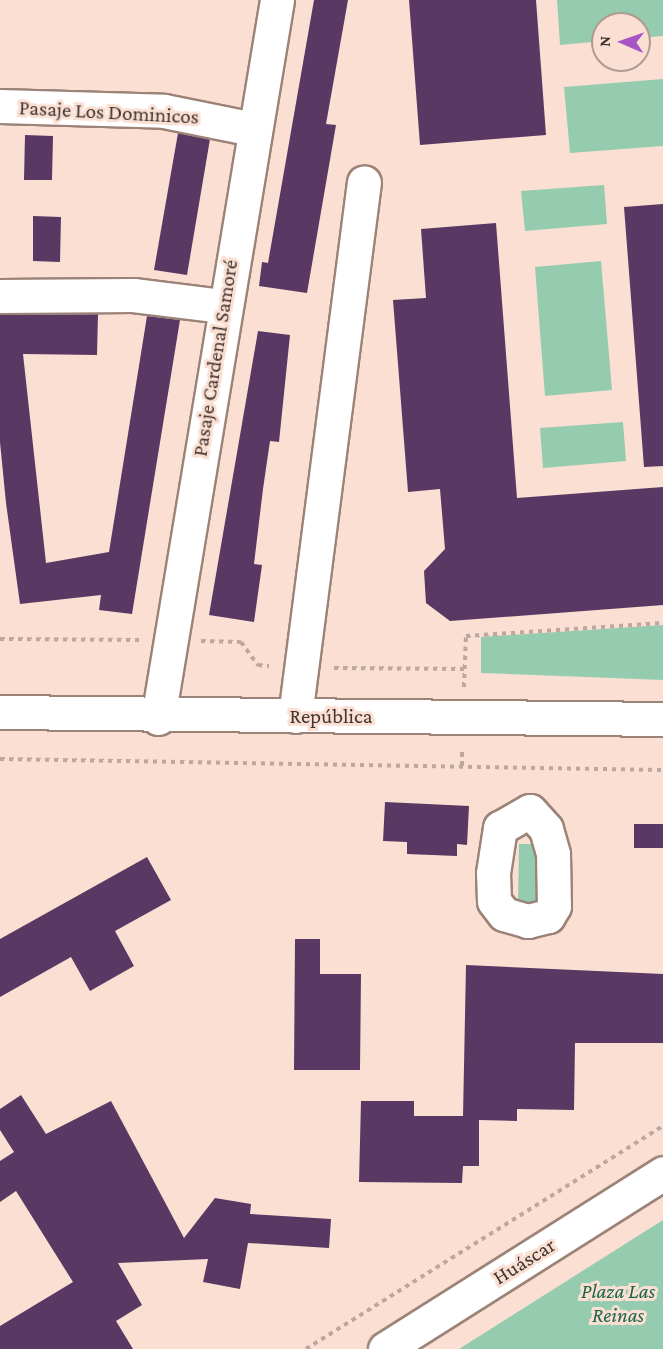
<!DOCTYPE html>
<meta charset="utf-8">
<style>
body{margin:0}
#map{position:relative;width:663px;height:1349px;overflow:hidden;background:#fbdfd3;font-family:"Crimson Pro",serif}
div>[style]{position:absolute}
.green>*{inset:0;background:#95ccb0}
.building>*{inset:0;background:#593863}
.path>*{height:4px;margin-top:-2px;transform-origin:0;background:repeating-linear-gradient(90deg,#bea89e 0 4.5px,transparent 0 9px)}
.roads{filter:drop-shadow(2px 0 #9c8378) drop-shadow(-2px 0 #9c8378) drop-shadow(0 2px #9c8378) drop-shadow(0 -2px #9c8378)}
.minor>*{height:33px;margin:-16.5px;padding:0 16.5px;transform-origin:16.5px;border-radius:16.5px;background:#fff}
span{translate:-50% -50%;white-space:nowrap;text-align:center;line-height:1.15;-webkit-text-stroke:6px #fbdfd3;paint-order:stroke}
.street-label{font-size:21px;color:#403530}
.park-label{font-size:21px;color:#1a6748;font-style:italic}
.north{position:absolute;left:591px;top:12px;width:60px;height:60px;box-sizing:border-box;background:#fbdfd3;border:2px solid #b09b92;border-radius:50%;rotate:272deg;font-size:16px;font-weight:700;line-height:24px;text-align:center;color:#403530}
.north::after{content:'';display:block;margin:auto;width:21px;height:27px;background:#a755c5;clip-path:polygon(50% 0,100% 100%,50% 72%,0 100%)}
</style>
<div id="map">
<div class="green">
<i style="clip-path:polygon(557px 0,663px 0,663px 36px,639px 38px,639px 24px,603px 24px,603px 41px,560px 45px)"></i>
<i style="clip-path:polygon(663px 79px,663px 146px,570px 153px,564px 87px)"></i>
<i style="clip-path:polygon(604px 185px,607px 224px,525px 231px,521px 191px)"></i>
<i style="clip-path:polygon(601px 261px,612px 390px,545px 396px,535px 267px)"></i>
<i style="clip-path:polygon(623px 422px,626px 461px,543px 468px,540px 428px)"></i>
<i style="clip-path:polygon(663px 625px,663px 680px,481px 673px,481px 637px)"></i>
<i style="clip-path:polygon(519px 844px,540px 844px,539px 902px,518px 903px)"></i>
<i style="clip-path:polygon(663px 1220px,663px 1349px,459px 1349px)"></i>
</div>
<div class="building">
<i style="clip-path:polygon(314px 0,348px 0,326px 124px,336px 125px,307px 293px,259px 286px,262px 262px,268px 263px)"></i>
<i style="clip-path:polygon(409px 0,536px 0,546px 135px,420px 145px)"></i>
<i style="clip-path:polygon(178px 133px,210px 139px,187px 275px,154px 270px)"></i>
<i style="clip-path:polygon(25px 135px,53px 136px,52px 180px,24px 180px)"></i>
<i style="clip-path:polygon(663px 204px,663px 466px,644px 467px,624px 207px)"></i>
<i style="clip-path:polygon(33px 216px,61px 217px,60px 262px,33px 261px)"></i>
<i style="clip-path:polygon(496px 223px,517px 498px,663px 487px,663px 605px,450px 621px,426px 603px,424px 571px,445px 549px,440px 489px,408px 492px,393px 300px,426px 298px,421px 229px)"></i>
<i style="clip-path:polygon(98px 314px,97px 355px,23px 354px,46px 563px,109px 552px,147px 316px,180px 320px,132px 614px,99px 610px,101px 595px,20px 604px,6px 503px,0 442px,0 315px)"></i>
<i style="clip-path:polygon(258px 331px,290px 335px,279px 442px,270px 441px,263px 489px,254px 564px,262px 565px,254px 622px,209px 615px)"></i>
<i style="clip-path:polygon(385px 802px,469px 806px,467px 845px,457px 844px,457px 856px,407px 854px,407px 842px,383px 841px)"></i>
<i style="clip-path:polygon(634px 824px,663px 824px,663px 848px,634px 848px)"></i>
<i style="clip-path:polygon(147px 857px,171px 900px,115px 931px,134px 966px,90px 991px,71px 957px,0 997px,0 939px)"></i>
<i style="clip-path:polygon(295px 939px,320px 939px,320px 974px,361px 974px,360px 1070px,294px 1070px)"></i>
<i style="clip-path:polygon(466px 965px,663px 974px,663px 1043px,575px 1043px,574px 1110px,517px 1109px,517px 1121px,479px 1120px,479px 1166px,463px 1166px,462px 1183px,359px 1182px,361px 1101px,414px 1101px,414px 1116px,463px 1116px)"></i>
<i style="clip-path:polygon(21px 1095px,46px 1134px,111px 1101px,184px 1238px,215px 1198px,251px 1204px,250px 1214px,331px 1219px,329px 1248px,248px 1243px,240px 1289px,203px 1282px,208px 1259px,118px 1263px,142px 1305px,116px 1321px,133px 1349px,0 1349px,0 1326px,73px 1282px,16px 1191px,0 1202px,0 1161px,14px 1152px,0 1130px,0 1109px)"></i>
</div>
<div class="path">
<i style="left:0;top:639px;width:139px;rotate:0.4deg"></i>
<i style="left:201px;top:641px;width:40px;rotate:1.4deg"></i>
<i style="left:241px;top:642px;width:29px;rotate:54deg"></i>
<i style="left:258px;top:665px;width:11px;rotate:5deg"></i>
<i style="left:334px;top:668px;width:131px;rotate:0.4deg"></i>
<i style="left:464px;top:687px;width:51px;rotate:-87.8deg"></i>
<i style="left:466px;top:636px;width:197px;rotate:-3.8deg"></i>
<i style="left:0;top:759px;width:663px;rotate:0.95deg"></i>
<i style="left:462px;top:766px;width:18px;rotate:-90deg"></i>
<i style="left:306px;top:1349px;width:421px;rotate:-32deg"></i>
</div>
<div class="roads">
<div class="minor">
<i style="left:0;top:106px;width:164px;rotate:1.7deg"></i>
<i style="left:164px;top:111px;width:91px;rotate:11.4deg"></i>
<i style="left:0;top:296px;width:133px;rotate:-0.4deg"></i>
<i style="left:133px;top:295px;width:91px;rotate:7deg"></i>
<i style="left:0;top:712px;width:663px;rotate:0.6deg"></i>
<i style="left:295px;top:716px;width:538px;rotate:-82.64deg"></i>
<i style="left:158px;top:718px;width:728px;rotate:-80.59deg"></i>
<i style="left:530px;top:811px;width:24px;rotate:48deg"></i>
<i style="left:546px;top:829px;width:26px;rotate:74deg"></i>
<i style="left:553px;top:854px;width:52px;rotate:88.9deg"></i>
<i style="left:554px;top:906px;width:12px;rotate:121deg"></i>
<i style="left:548px;top:916px;width:21px;rotate:166deg"></i>
<i style="left:528px;top:921px;width:25px;rotate:-164deg"></i>
<i style="left:504px;top:914px;width:16px;rotate:-128deg"></i>
<i style="left:494px;top:901px;width:28px;rotate:-92deg"></i>
<i style="left:493px;top:873px;width:46px;rotate:-81.2deg"></i>
<i style="left:500px;top:828px;width:34px;rotate:-30deg"></i>
<i style="left:385px;top:1349px;width:329px;rotate:-32.3deg"></i>
</div>
</div>
<div class="street-label">
<span style="left:109px;top:112px;rotate:3deg">Pasaje Los Dominicos</span>
<span style="left:215px;top:358px;rotate:-81deg">Pasaje Cardenal Samoré</span>
<span style="left:331px;top:716px">República</span>
<span style="left:524px;top:1261px;rotate:-32deg">Huáscar</span>
</div>
<div class="park-label">
<span style="left:618px;top:1303px">Plaza Las<br>Reinas</span>
</div>
<div class="north">N</div>
</div>
